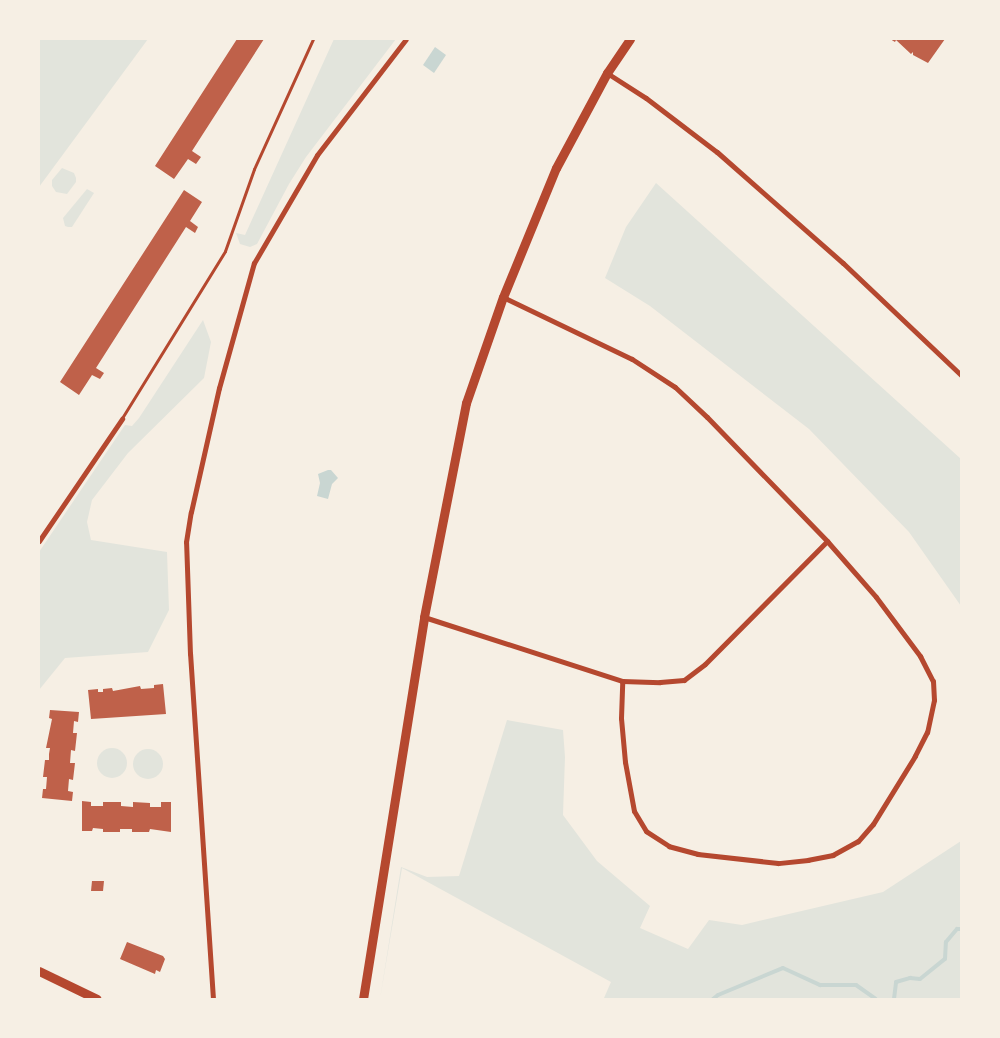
<!DOCTYPE html>
<style>
body{margin:0}
#map{position:relative;width:1000px;height:1038px;overflow:hidden;background:#f6efe4;font-family:Overpass,sans-serif}
div>[style]{position:absolute}
.green>*{inset:0;background:#e2e4dc}
.round{border-radius:50%}
.water>*{inset:0;background:#c9d6d2}
.stream>*{height:4px;margin:-2px;padding:0 2px;transform-origin:2px;border-radius:2px;background:#c9d6d2}
.building>*{inset:0;background:#bf614a}
.service>*{height:3px;margin:-1.5px;padding:0 1.5px;transform-origin:1.5px;border-radius:1.5px;background:#b5482f}
.minor>*{height:5px;margin:-2.5px;padding:0 2.5px;transform-origin:2.5px;border-radius:2.5px;background:#b5482f}
.secondary>*{height:9px;margin:-4.5px;padding:0 4.5px;transform-origin:4.5px;border-radius:4.5px;background:#b5482f}
span{translate:-50% -50%;white-space:nowrap;text-align:center;line-height:1.15;-webkit-text-stroke:4px #f6efe4;paint-order:stroke}
.frame{position:absolute;inset:0;border:40px solid #f6efe4;pointer-events:none}
</style>
<div id="map">
<div class="green">
<i style="clip-path:polygon(39px 39px,148px 39px,39px 187px)"></i>
<i style="clip-path:polygon(334px 39px,396px 39px,306px 157px,289px 184px,257px 244px,250px 247px,240px 244px,236px 233px,245px 235px)"></i>
<i style="clip-path:polygon(62px 168px,74px 173px,76px 178px,76px 182px,67px 194px,56px 192px,52px 186px,52px 180px)"></i>
<i style="clip-path:polygon(656px 183px,961px 459px,961px 606px,909px 532px,809px 429px,650px 306px,605px 278px,626px 227px)"></i>
<i style="clip-path:polygon(87px 189px,94px 193px,72px 227px,68px 227px,65px 226px,63px 218px)"></i>
<i style="clip-path:polygon(203px 320px,211px 342px,204px 378px,128px 453px,92px 500px,87px 522px,91px 540px,167px 552px,169px 610px,148px 652px,65px 658px,39px 690px,39px 552px,125px 425px,132px 426px,139px 418px)"></i>
<i style="clip-path:polygon(507px 720px,563px 730px,565px 757px,563px 815px,597px 861px,650px 906px,640px 928px,688px 949px,709px 920px,742px 925px,883px 892px,961px 841px,961px 999px,580px 999px,604px 998px,611px 982px,402px 868px,380px 999px,401px 867px,427px 877px,459px 876px)"></i>
<i class="round" style="left:97px;top:748px;width:30px;height:30px"></i>
<i class="round" style="left:133px;top:749px;width:30px;height:30px"></i>
</div>
<div class="water">
<i style="clip-path:polygon(435px 47px,446px 55px,434px 73px,423px 65px)"></i>
<i style="clip-path:polygon(328px 470px,331px 470px,338px 478px,332px 484px,328px 499px,317px 496px,320px 483px,318px 474px)"></i>
</div>
<div class="stream">
<i style="left:713px;top:999px;width:6px;rotate:-39deg"></i>
<i style="left:718px;top:995px;width:70px;rotate:-22.6deg"></i>
<i style="left:783px;top:968px;width:41px;rotate:24.7deg"></i>
<i style="left:820px;top:985px;width:36px"></i>
<i style="left:856px;top:985px;width:24px;rotate:35deg"></i>
<i style="left:894px;top:999px;width:17px;rotate:-83deg"></i>
<i style="left:896px;top:982px;width:15px;rotate:-16deg"></i>
<i style="left:910px;top:978px;width:10px;rotate:6deg"></i>
<i style="left:920px;top:979px;width:32px;rotate:-39deg"></i>
<i style="left:945px;top:959px;width:17px;rotate:-87deg"></i>
<i style="left:946px;top:942px;width:17px;rotate:-50deg"></i>
<i style="left:957px;top:929px;width:4px"></i>
</div>
<div class="building">
<i style="clip-path:polygon(237px 39px,264px 39px,192px 151px,201px 157px,196px 164px,188px 159px,174px 179px,155px 166px)"></i>
<i style="clip-path:polygon(890px 39px,945px 39px,928px 63px,913px 55px,913px 52px,911px 54px,896px 40px,895px 42px)"></i>
<i style="clip-path:polygon(184px 190px,202px 202px,190px 221px,198px 227px,195px 233px,186px 227px,96px 368px,104px 373px,100px 379px,92px 375px,79px 395px,60px 382px)"></i>
<i style="clip-path:polygon(163px 684px,166px 714px,91px 719px,88px 690px,98px 689px,98px 692px,103px 692px,103px 689px,112px 688px,113px 691px,140px 686px,141px 689px,154px 688px,154px 685px)"></i>
<i style="clip-path:polygon(50px 710px,79px 712px,78px 722px,74px 721px,73px 733px,77px 733px,75px 751px,71px 750px,70px 763px,75px 763px,73px 780px,69px 779px,68px 791px,73px 792px,72px 801px,42px 798px,43px 789px,46px 789px,47px 777px,43px 777px,45px 760px,49px 760px,49px 754px,50px 748px,46px 748px,52px 719px,49px 718px)"></i>
<i style="clip-path:polygon(82px 801px,91px 802px,91px 806px,103px 806px,103px 802px,121px 802px,121px 806px,133px 807px,133px 802px,150px 803px,150px 807px,161px 807px,161px 802px,171px 802px,171px 832px,150px 829px,149px 832px,132px 832px,132px 829px,120px 829px,120px 832px,103px 832px,103px 829px,93px 828px,92px 831px,82px 831px)"></i>
<i style="clip-path:polygon(92px 881px,104px 881px,103px 891px,91px 891px)"></i>
<i style="clip-path:polygon(127px 942px,163px 956px,165px 959px,160px 972px,156px 970px,155px 974px,120px 959px)"></i>
</div>
<div class="service">
<i style="left:122px;top:418px;width:196px;rotate:-58.3deg"></i>
<i style="left:225px;top:251px;width:87px;rotate:-70.5deg"></i>
<i style="left:254px;top:169px;width:143px;rotate:-65.6deg"></i>
</div>
<div class="minor">
<i style="left:607px;top:73px;width:46px;rotate:32.7deg"></i>
<i style="left:646px;top:98px;width:89px;rotate:37.3deg"></i>
<i style="left:717px;top:152px;width:168px;rotate:41.4deg"></i>
<i style="left:843px;top:263px;width:163px;rotate:43.5deg"></i>
<i style="left:503px;top:297px;width:143px;rotate:25.7deg"></i>
<i style="left:632px;top:359px;width:51px;rotate:33.1deg"></i>
<i style="left:675px;top:387px;width:44px;rotate:43.2deg"></i>
<i style="left:707px;top:417px;width:173px;rotate:45.9deg"></i>
<i style="left:827px;top:541px;width:74px;rotate:48.8deg"></i>
<i style="left:876px;top:597px;width:74px;rotate:53.3deg"></i>
<i style="left:920px;top:656px;width:28px;rotate:63deg"></i>
<i style="left:933px;top:681px;width:19px;rotate:87deg"></i>
<i style="left:934px;top:700px;width:33px;rotate:102deg"></i>
<i style="left:927px;top:732px;width:27px;rotate:117deg"></i>
<i style="left:915px;top:756px;width:80px;rotate:121.7deg"></i>
<i style="left:873px;top:824px;width:23px;rotate:131deg"></i>
<i style="left:858px;top:841px;width:29px;rotate:151deg"></i>
<i style="left:833px;top:855px;width:25px;rotate:169deg"></i>
<i style="left:808px;top:860px;width:30px;rotate:174deg"></i>
<i style="left:778px;top:863px;width:81px;rotate:-173.6deg"></i>
<i style="left:698px;top:854px;width:30px;rotate:-165deg"></i>
<i style="left:669px;top:846px;width:27px;rotate:-147deg"></i>
<i style="left:646px;top:831px;width:23px;rotate:-121deg"></i>
<i style="left:634px;top:811px;width:50px;rotate:-100.4deg"></i>
<i style="left:625px;top:762px;width:44px;rotate:-95.2deg"></i>
<i style="left:621px;top:718px;width:37px;rotate:-88deg"></i>
<i style="left:39px;top:541px;width:148px;rotate:-55.8deg"></i>
<i style="left:424px;top:617px;width:208px;rotate:17.9deg"></i>
<i style="left:622px;top:681px;width:38px;rotate:2deg"></i>
<i style="left:660px;top:682px;width:24px;rotate:-5deg"></i>
<i style="left:684px;top:680px;width:26px;rotate:-37deg"></i>
<i style="left:705px;top:664px;width:173px;rotate:-45.2deg"></i>
<i style="left:213px;top:999px;width:346px;rotate:-93.8deg"></i>
<i style="left:190px;top:654px;width:112px;rotate:-92deg"></i>
<i style="left:186px;top:542px;width:30px;rotate:-81deg"></i>
<i style="left:191px;top:512px;width:127px;rotate:-77.3deg"></i>
<i style="left:219px;top:388px;width:130px;rotate:-74.4deg"></i>
<i style="left:254px;top:263px;width:125px;rotate:-59.7deg"></i>
<i style="left:317px;top:155px;width:146px;rotate:-52.5deg"></i>
</div>
<div class="secondary">
<i style="left:39px;top:971px;width:64px;rotate:25.8deg"></i>
<i style="left:363px;top:999px;width:387px;rotate:-80.9deg"></i>
<i style="left:424px;top:617px;width:218px;rotate:-78.9deg"></i>
<i style="left:466px;top:403px;width:112px;rotate:-70.8deg"></i>
<i style="left:503px;top:297px;width:139px;rotate:-67.7deg"></i>
<i style="left:556px;top:168px;width:108px;rotate:-61.8deg"></i>
<i style="left:607px;top:73px;width:41px;rotate:-55.9deg"></i>
</div>
<div class="frame"></div>
</div>
